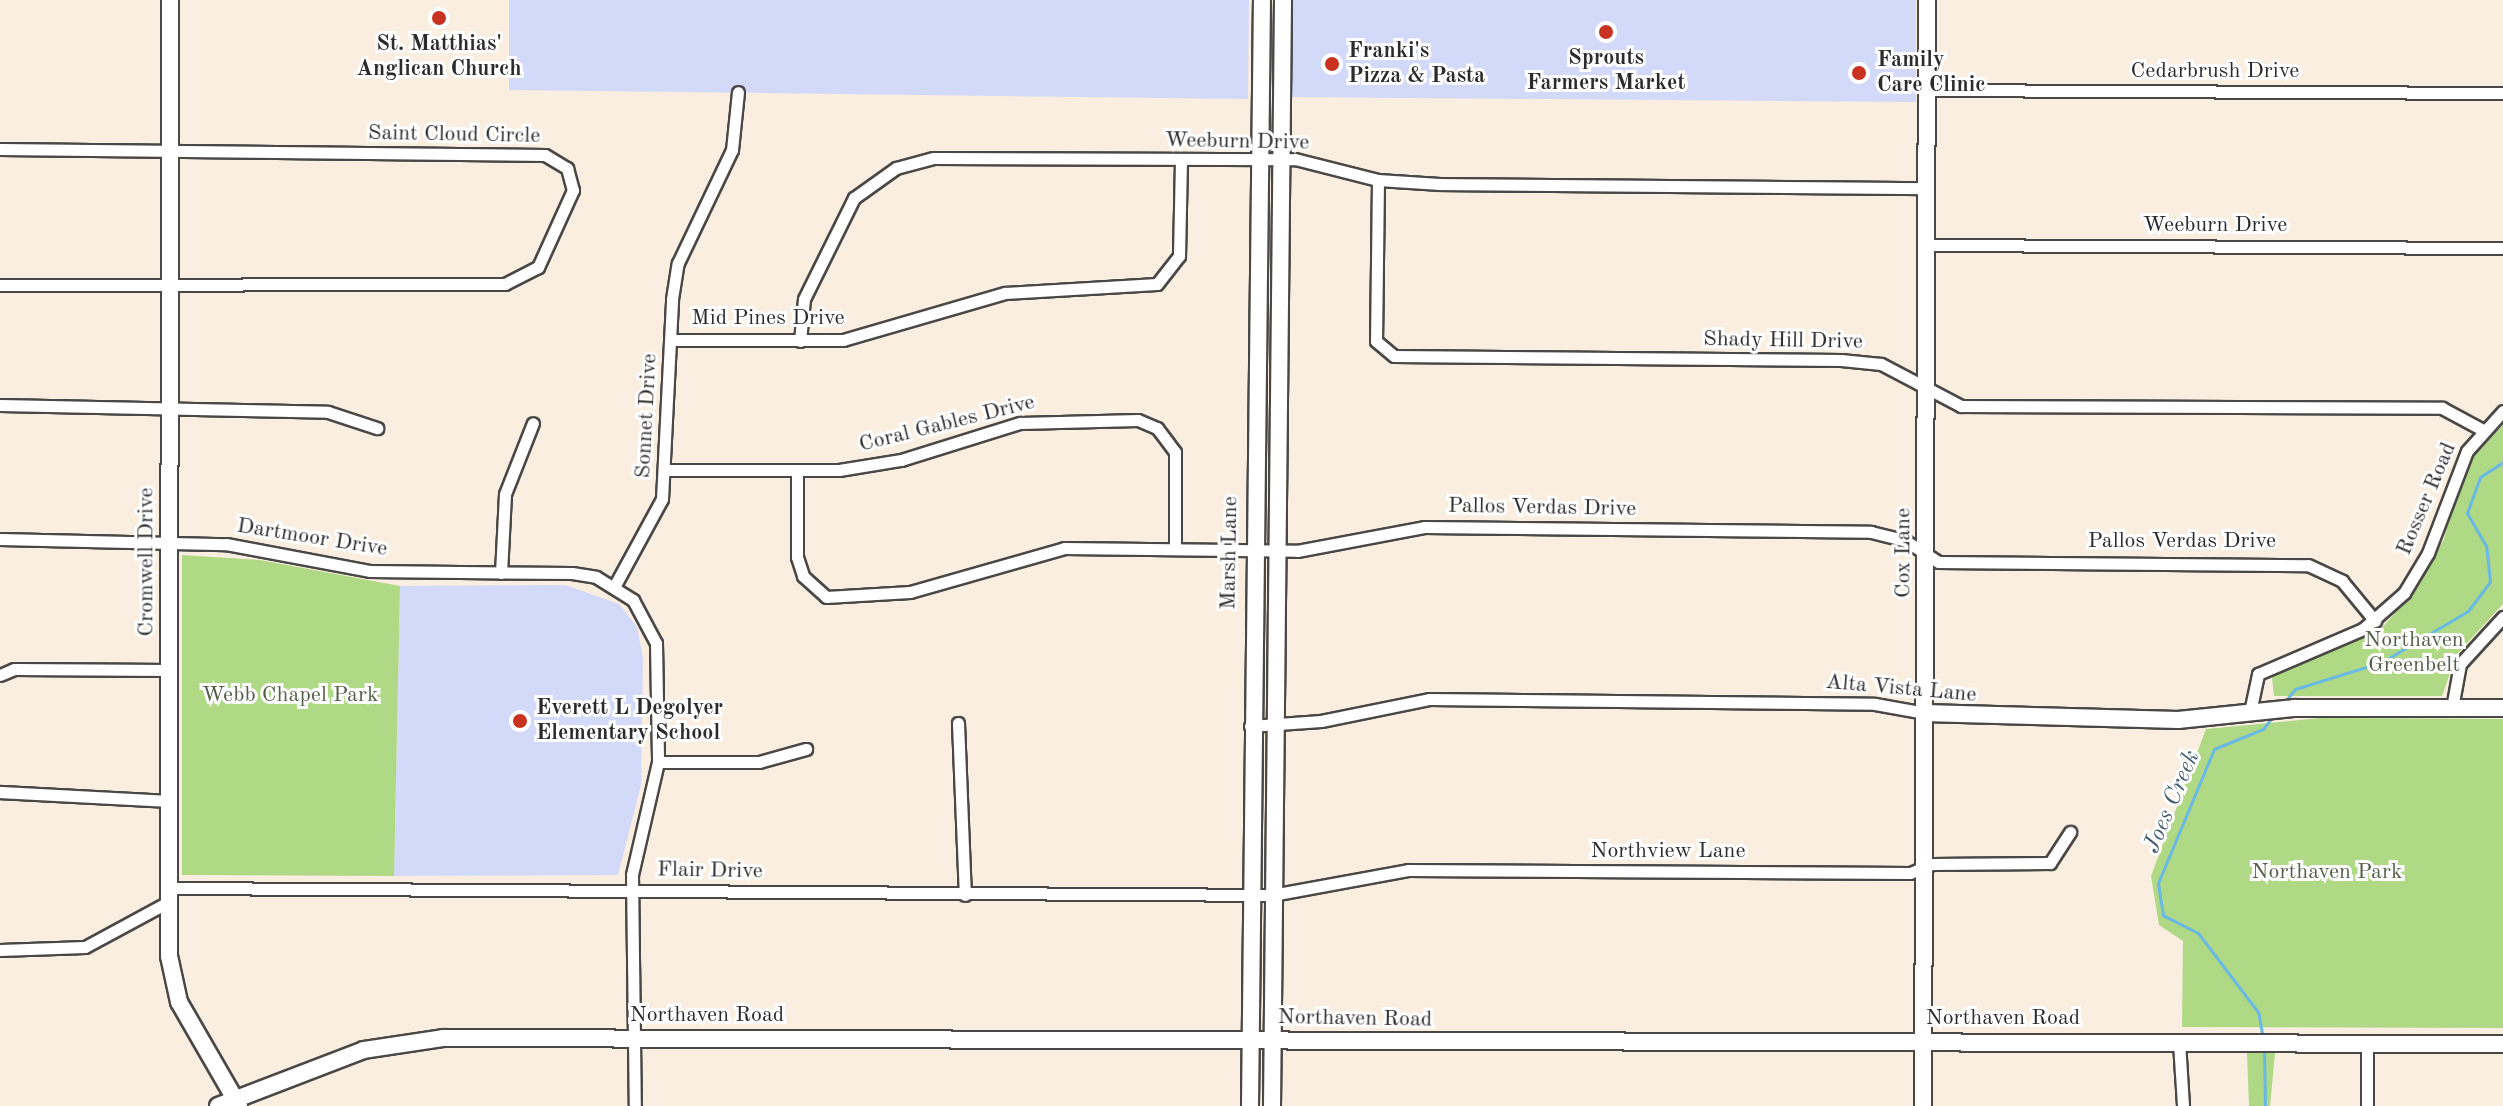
<!DOCTYPE html>
<style>
body{margin:0}
#map{position:relative;width:2503px;height:1106px;overflow:hidden;background:#f9eedf;font-family:"Old Standard TT",serif}
div>[style]{position:absolute}
.built>*{inset:0;background:#d2d9f9}
.green>*{inset:0;background:#afd985}
.stream>*{height:3px;margin:-1.5px;padding:0 1.5px;transform-origin:1.5px;border-radius:1.5px;background:#69b9e4}
.roads{filter:drop-shadow(2px 0 #4a4846) drop-shadow(-2px 0 #4a4846) drop-shadow(0 2px #4a4846) drop-shadow(0 -2px #4a4846)}
.street>*{height:11px;margin:-5.5px;padding:0 5.5px;transform-origin:5.5px;border-radius:5.5px;background:#fff}
.secondary>*{height:16px;margin:-8px;padding:0 8px;transform-origin:8px;border-radius:8px;background:#fff}
.dots>*{width:22px;height:22px;translate:-50% -50%;box-sizing:border-box;border:4px solid #fff;border-radius:50%}
span{translate:-50% -50%;white-space:nowrap;text-align:center;line-height:1.15;-webkit-text-stroke:6px #fff;paint-order:stroke}
.poi-label{font-size:22px;color:#2b2b2b;font-weight:700}
.left{translate:0 -50%;text-align:left}
.street-label{font-size:22px;color:#2b2b2b}
.park-label{font-size:22px;color:#535f46}
.water-label{font-size:24px;color:#415d6c;font-style:italic}
</style>
<div id="map">
<div class="built">
<i style="clip-path:polygon(509px 0,1249px 0,1248px 99px,509px 90px)"></i>
<i style="clip-path:polygon(1293px 0,1916px 0,1916px 102px,1290px 97px)"></i>
<i style="clip-path:polygon(565px 585px,619px 604px,637px 627px,643px 658px,641px 785px,618px 875px,394px 876px,400px 586px)"></i>
</div>
<div class="green">
<i style="clip-path:polygon(2503px 425px,2503px 604px,2457px 654px,2442px 696px,2274px 696px,2272px 677px,2381px 629px,2418px 587px,2444px 539px,2461px 470px)"></i>
<i style="clip-path:polygon(182px 555px,260px 560px,400px 586px,394px 876px,182px 875px)"></i>
<i style="clip-path:polygon(2321px 718px,2503px 719px,2503px 1028px,2182px 1027px,2183px 941px,2159px 925px,2151px 876px,2206px 729px)"></i>
<i style="clip-path:polygon(2247px 1052px,2275px 1053px,2270px 1106px,2249px 1106px)"></i>
</div>
<div class="stream">
<i style="left:2283px;top:704px;width:19px;rotate:-51deg"></i>
<i style="left:2295px;top:689px;width:91px;rotate:-17.2deg"></i>
<i style="left:2382px;top:662px;width:100px;rotate:-30.7deg"></i>
<i style="left:2468px;top:611px;width:36px;rotate:-53deg"></i>
<i style="left:2490px;top:582px;width:36px;rotate:-96deg"></i>
<i style="left:2486px;top:546px;width:38px;rotate:-120deg"></i>
<i style="left:2467px;top:513px;width:38px;rotate:-70deg"></i>
<i style="left:2480px;top:477px;width:27px;rotate:-33deg"></i>
<i style="left:2263px;top:1039px;width:27px;rotate:-100deg"></i>
<i style="left:2258px;top:1012px;width:99px;rotate:-127.2deg"></i>
<i style="left:2198px;top:933px;width:39px;rotate:-153deg"></i>
<i style="left:2163px;top:915px;width:32px;rotate:-99deg"></i>
<i style="left:2158px;top:883px;width:145px;rotate:-67.3deg"></i>
<i style="left:2214px;top:749px;width:53px;rotate:-22.2deg"></i>
<i style="left:2263px;top:729px;width:16px;rotate:-52deg"></i>
<i style="left:2264px;top:1050px;width:56px;rotate:89deg"></i>
</div>
<div class="roads">
<div class="street">
<i style="left:1928px;top:90px;width:575px;rotate:0.3deg"></i>
<i style="left:0;top:149px;width:545px;rotate:0.63deg"></i>
<i style="left:545px;top:155px;width:26px;rotate:31deg"></i>
<i style="left:567px;top:168px;width:23px;rotate:75deg"></i>
<i style="left:573px;top:190px;width:85px;rotate:114.4deg"></i>
<i style="left:538px;top:267px;width:37px;rotate:153deg"></i>
<i style="left:505px;top:284px;width:505px;rotate:179.89deg"></i>
<i style="left:1378px;top:180px;width:161px;rotate:90.7deg"></i>
<i style="left:1376px;top:341px;width:23px;rotate:40deg"></i>
<i style="left:1394px;top:356px;width:447px;rotate:0.5deg"></i>
<i style="left:1841px;top:360px;width:40px;rotate:5.7deg"></i>
<i style="left:1881px;top:364px;width:90px;rotate:27.7deg"></i>
<i style="left:1961px;top:406px;width:481px;rotate:0.2deg"></i>
<i style="left:2442px;top:408px;width:47px;rotate:28.2deg"></i>
<i style="left:1927px;top:245px;width:576px;rotate:0.3deg"></i>
<i style="left:671px;top:340px;width:172px"></i>
<i style="left:843px;top:340px;width:169px;rotate:-16.2deg"></i>
<i style="left:1005px;top:293px;width:152px;rotate:-3.4deg"></i>
<i style="left:1157px;top:284px;width:36px;rotate:-52deg"></i>
<i style="left:1179px;top:256px;width:95px;rotate:-88.8deg"></i>
<i style="left:800px;top:341px;width:42px;rotate:-84.6deg"></i>
<i style="left:804px;top:299px;width:113px;rotate:-63.7deg"></i>
<i style="left:854px;top:198px;width:52px;rotate:-35.5deg"></i>
<i style="left:896px;top:168px;width:39px;rotate:-15deg"></i>
<i style="left:934px;top:158px;width:361px;rotate:0.2deg"></i>
<i style="left:1295px;top:159px;width:86px;rotate:14.2deg"></i>
<i style="left:1378px;top:180px;width:62px;rotate:3.7deg"></i>
<i style="left:1440px;top:184px;width:487px;rotate:0.5deg"></i>
<i style="left:0;top:405px;width:328px;rotate:1.2deg"></i>
<i style="left:328px;top:412px;width:52px;rotate:18.1deg"></i>
<i style="left:668px;top:470px;width:171px"></i>
<i style="left:839px;top:470px;width:63px;rotate:-9.2deg"></i>
<i style="left:901px;top:460px;width:125px;rotate:-17.3deg"></i>
<i style="left:1020px;top:423px;width:118px;rotate:-1.5deg"></i>
<i style="left:1138px;top:420px;width:21px;rotate:23deg"></i>
<i style="left:1157px;top:428px;width:30px;rotate:53deg"></i>
<i style="left:1175px;top:452px;width:96px;rotate:90deg"></i>
<i style="left:797px;top:470px;width:87px;rotate:90deg"></i>
<i style="left:797px;top:557px;width:20px;rotate:72deg"></i>
<i style="left:803px;top:576px;width:31px;rotate:42deg"></i>
<i style="left:826px;top:597px;width:84px;rotate:-3.4deg"></i>
<i style="left:910px;top:592px;width:160px;rotate:-15.9deg"></i>
<i style="left:1064px;top:548px;width:233px;rotate:0.7deg"></i>
<i style="left:1297px;top:551px;width:129px;rotate:-10.7deg"></i>
<i style="left:1424px;top:527px;width:447px;rotate:0.6deg"></i>
<i style="left:1871px;top:532px;width:36px;rotate:14deg"></i>
<i style="left:1906px;top:541px;width:38px;rotate:33deg"></i>
<i style="left:1938px;top:562px;width:370px;rotate:0.5deg"></i>
<i style="left:2308px;top:565px;width:38px;rotate:25deg"></i>
<i style="left:2342px;top:581px;width:52px;rotate:50.5deg"></i>
<i style="left:0;top:539px;width:226px;rotate:1.3deg"></i>
<i style="left:226px;top:544px;width:147px;rotate:10.6deg"></i>
<i style="left:370px;top:571px;width:202px;rotate:0.6deg"></i>
<i style="left:572px;top:573px;width:24px;rotate:9deg"></i>
<i style="left:596px;top:577px;width:44px;rotate:31.9deg"></i>
<i style="left:633px;top:600px;width:49px;rotate:61.9deg"></i>
<i style="left:656px;top:643px;width:119px;rotate:89deg"></i>
<i style="left:658px;top:762px;width:116px;rotate:103deg"></i>
<i style="left:632px;top:875px;width:231px;rotate:89.3deg"></i>
<i style="left:501px;top:573px;width:79px;rotate:-87.1deg"></i>
<i style="left:505px;top:494px;width:76px;rotate:-68.5deg"></i>
<i style="left:614px;top:587px;width:100px;rotate:-61.4deg"></i>
<i style="left:662px;top:499px;width:200px;rotate:-87.1deg"></i>
<i style="left:672px;top:299px;width:36px;rotate:-81deg"></i>
<i style="left:678px;top:263px;width:125px;rotate:-64.5deg"></i>
<i style="left:732px;top:150px;width:58px;rotate:-84.1deg"></i>
<i style="left:0;top:675px;width:15px;rotate:-23deg"></i>
<i style="left:14px;top:669px;width:155px;rotate:0.4deg"></i>
<i style="left:2452px;top:708px;width:45px;rotate:-79.7deg"></i>
<i style="left:2460px;top:664px;width:64px;rotate:-47.5deg"></i>
<i style="left:2250px;top:712px;width:39px;rotate:-78deg"></i>
<i style="left:2258px;top:674px;width:114px;rotate:-23.2deg"></i>
<i style="left:2363px;top:629px;width:55px;rotate:-41.3deg"></i>
<i style="left:2404px;top:593px;width:47px;rotate:-59deg"></i>
<i style="left:2428px;top:553px;width:109px;rotate:-69.1deg"></i>
<i style="left:2467px;top:451px;width:54px;rotate:-48deg"></i>
<i style="left:958px;top:723px;width:172px;rotate:87.7deg"></i>
<i style="left:1250px;top:726px;width:71px;rotate:-4deg"></i>
<i style="left:1321px;top:721px;width:110px;rotate:-11.5deg"></i>
<i style="left:1429px;top:699px;width:446px;rotate:0.6deg"></i>
<i style="left:1875px;top:704px;width:51px;rotate:10.2deg"></i>
<i style="left:658px;top:762px;width:101px"></i>
<i style="left:759px;top:762px;width:49px;rotate:-15.5deg"></i>
<i style="left:0;top:792px;width:169px;rotate:3deg"></i>
<i style="left:170px;top:888px;width:1102px;rotate:0.36deg"></i>
<i style="left:1272px;top:895px;width:138px;rotate:-10.4deg"></i>
<i style="left:1408px;top:870px;width:502px;rotate:0.34deg"></i>
<i style="left:1910px;top:873px;width:24px;rotate:-22deg"></i>
<i style="left:1932px;top:864px;width:118px;rotate:-0.5deg"></i>
<i style="left:2050px;top:863px;width:37px;rotate:-57deg"></i>
<i style="left:0;top:950px;width:85px;rotate:-2deg"></i>
<i style="left:85px;top:947px;width:97px;rotate:-28.4deg"></i>
<i style="left:2179px;top:1042px;width:64px;rotate:86.4deg"></i>
<i style="left:2367px;top:1106px;width:63px;rotate:-90deg"></i>
</div>
<div class="secondary">
<i style="left:170px;top:0;width:956px;rotate:90.06deg"></i>
<i style="left:169px;top:956px;width:47px;rotate:77.7deg"></i>
<i style="left:179px;top:1002px;width:120px;rotate:60deg"></i>
<i style="left:1925px;top:713px;width:253px;rotate:1.6deg"></i>
<i style="left:2178px;top:720px;width:118px;rotate:-5.9deg"></i>
<i style="left:2295px;top:708px;width:208px"></i>
<i style="left:218px;top:1106px;width:156px;rotate:-21deg"></i>
<i style="left:364px;top:1050px;width:80px;rotate:-8.6deg"></i>
<i style="left:443px;top:1038px;width:2060px;rotate:0.17deg"></i>
<i style="left:1250px;top:1106px;width:1106px;rotate:-89.38deg"></i>
<i style="left:1272px;top:1106px;width:1106px;rotate:-89.43deg"></i>
<i style="left:1923px;top:1106px;width:1106px;rotate:-89.79deg"></i>
</div>
</div>
<div class="dots">
<i style="left:439px;top:18px;background:#c8321e"></i>
<i style="left:1606px;top:32px;background:#c8321e"></i>
<i style="left:1332px;top:64px;background:#c8321e"></i>
<i style="left:1859px;top:73px;background:#c8321e"></i>
<i style="left:520px;top:721px;background:#c8321e"></i>
</div>
<div class="poi-label">
<span style="left:439px;top:57px">St. Matthias'<br>Anglican Church</span>
<span class="left" style="left:1348px;top:64px">Franki's<br>Pizza &amp; Pasta</span>
<span style="left:1606px;top:71px">Sprouts<br>Farmers Market</span>
<span class="left" style="left:1877px;top:73px">Family<br>Care Clinic</span>
<span class="left" style="left:536px;top:721px">Everett L Degolyer<br>Elementary School</span>
</div>
<div class="street-label">
<span style="left:2215px;top:72px">Cedarbrush Drive</span>
<span style="left:454px;top:135px;rotate:1deg">Saint Cloud Circle</span>
<span style="left:1237px;top:142px;rotate:1deg">Weeburn Drive</span>
<span style="left:2215px;top:226px">Weeburn Drive</span>
<span style="left:768px;top:319px">Mid Pines Drive</span>
<span style="left:1783px;top:341px;rotate:1deg">Shady Hill Drive</span>
<span style="left:647px;top:416px;rotate:-87deg">Sonnet Drive</span>
<span style="left:947px;top:424px;rotate:-14deg">Coral Gables Drive</span>
<span style="left:2427px;top:499px;rotate:-67deg">Rosser Road</span>
<span style="left:1542px;top:508px;rotate:1deg">Pallos Verdas Drive</span>
<span style="left:312px;top:538px;rotate:9deg">Dartmoor Drive</span>
<span style="left:2182px;top:542px">Pallos Verdas Drive</span>
<span style="left:1230px;top:553px;rotate:-89deg">Marsh Lane</span>
<span style="left:1904px;top:553px;rotate:-90deg">Cox Lane</span>
<span style="left:147px;top:562px;rotate:-90deg">Cromwell Drive</span>
<span style="left:1901px;top:689px;rotate:5deg">Alta Vista Lane</span>
<span style="left:1668px;top:852px">Northview Lane</span>
<span style="left:710px;top:871px;rotate:1deg">Flair Drive</span>
<span style="left:707px;top:1016px">Northaven Road</span>
<span style="left:1355px;top:1019px;rotate:1deg">Northaven Road</span>
<span style="left:2003px;top:1019px">Northaven Road</span>
</div>
<div class="park-label">
<span style="left:2414px;top:653px">Northaven<br>Greenbelt</span>
<span style="left:290px;top:696px">Webb Chapel Park</span>
<span style="left:2327px;top:873px">Northaven Park</span>
</div>
<div class="water-label">
<span style="left:2173px;top:802px;rotate:-67deg">Joes Creek</span>
</div>
</div>
